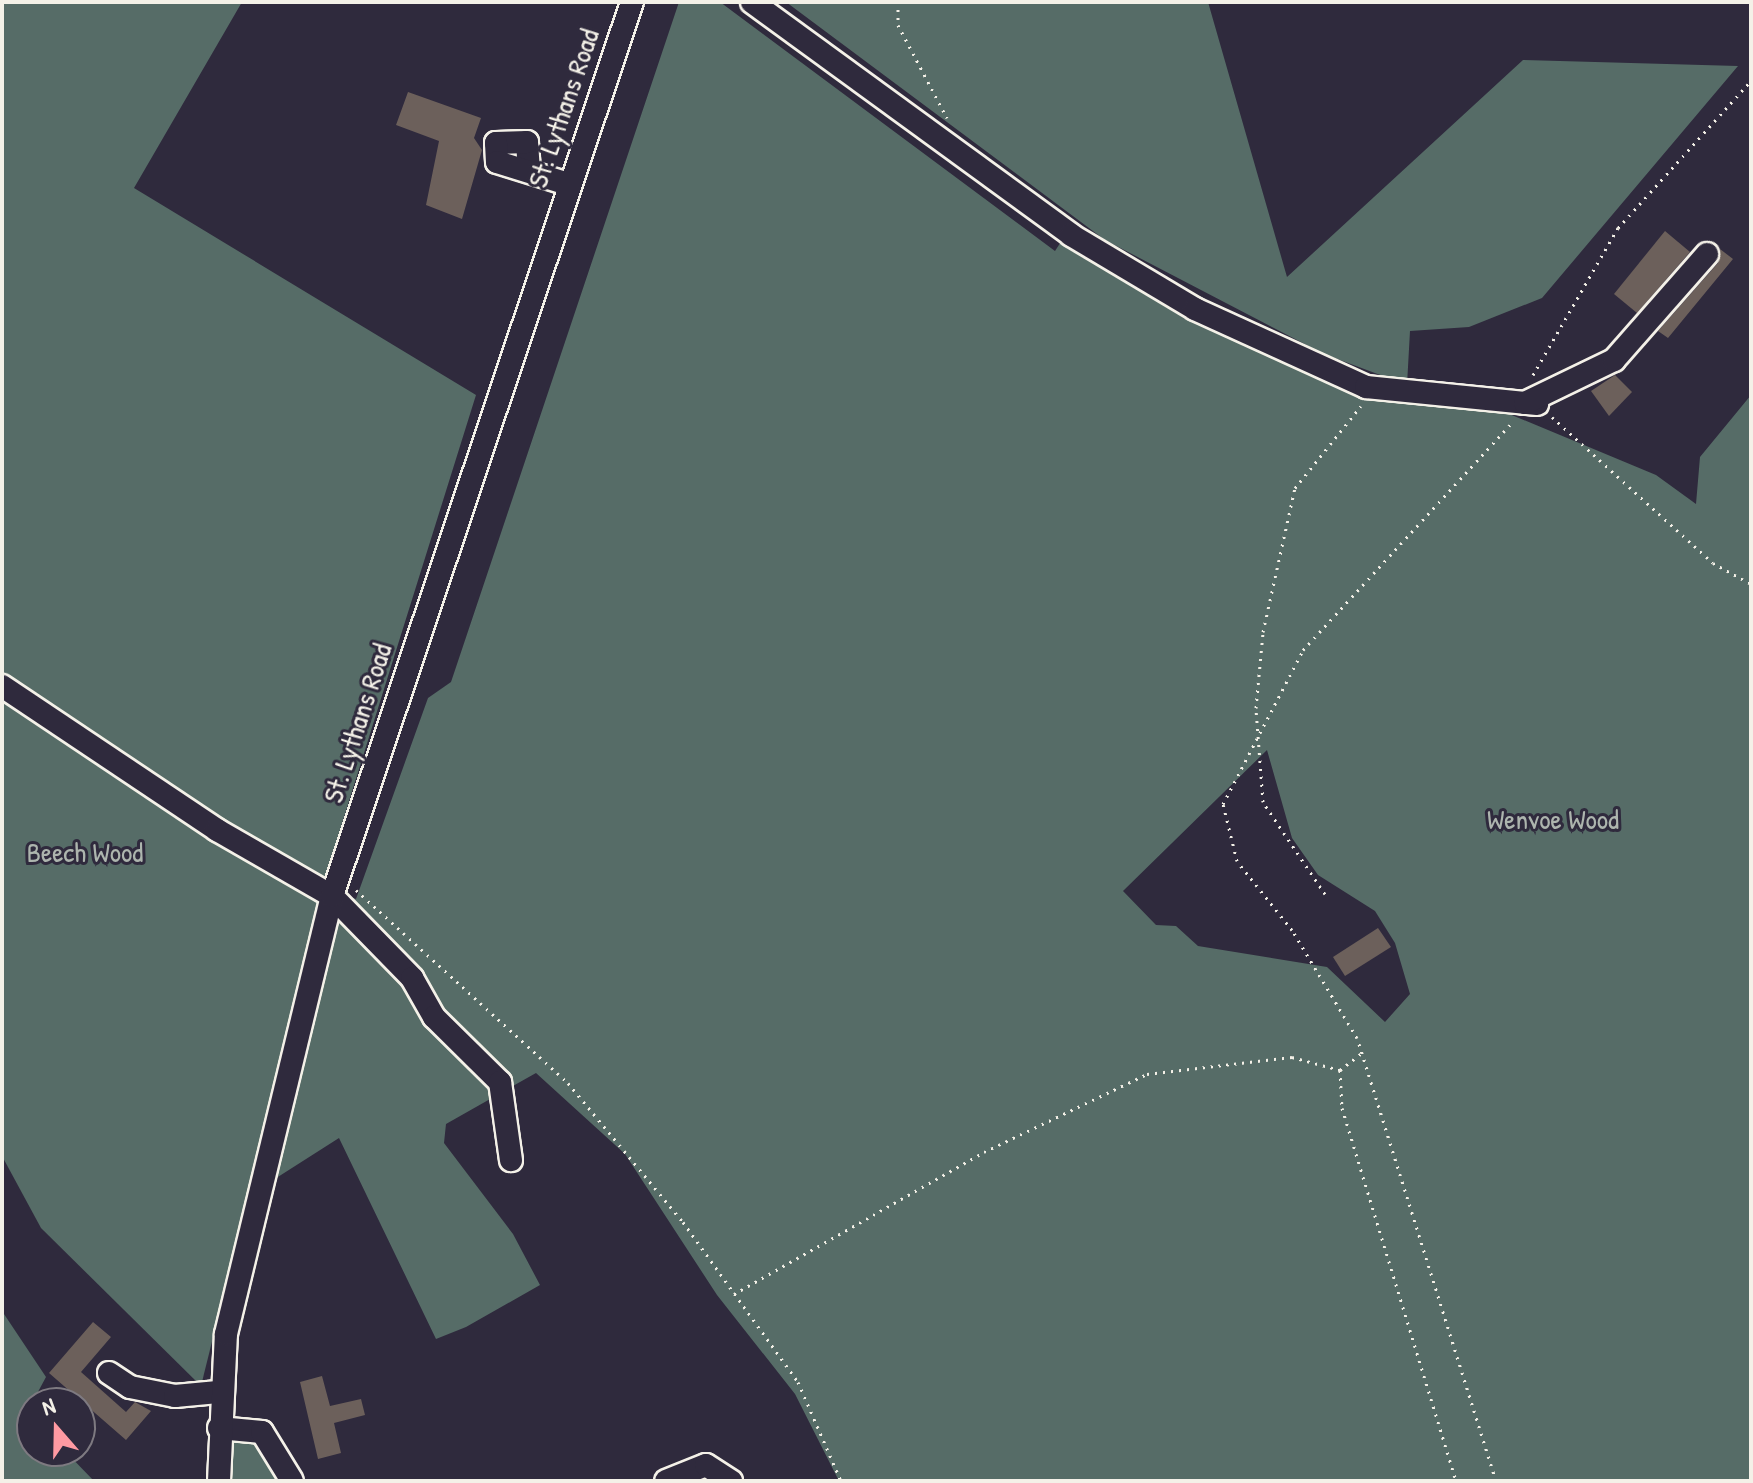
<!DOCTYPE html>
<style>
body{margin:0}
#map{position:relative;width:1753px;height:1483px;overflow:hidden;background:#2f2a3d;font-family:"Patrick Hand",sans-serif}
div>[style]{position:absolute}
.green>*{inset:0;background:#566c67}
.building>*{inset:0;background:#6c605b}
.path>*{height:3px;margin-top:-1.5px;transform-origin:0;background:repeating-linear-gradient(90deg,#f4f1e8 0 2px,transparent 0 8px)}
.roads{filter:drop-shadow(2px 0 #f4f1e8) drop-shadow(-2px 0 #f4f1e8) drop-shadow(0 2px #f4f1e8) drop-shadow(0 -2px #f4f1e8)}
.minor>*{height:22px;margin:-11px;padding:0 11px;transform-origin:11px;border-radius:11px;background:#2f2a3d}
span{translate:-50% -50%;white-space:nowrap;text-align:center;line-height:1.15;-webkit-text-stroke:6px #2f2a3d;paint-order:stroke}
.street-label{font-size:28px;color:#f4f1e8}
.park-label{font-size:28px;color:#adb5ae}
.frame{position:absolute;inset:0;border:4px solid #f4f1e8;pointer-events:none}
.north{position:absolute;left:16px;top:1387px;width:80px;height:80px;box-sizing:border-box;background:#2f2a3d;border:2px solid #7e7a81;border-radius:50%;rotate:340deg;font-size:22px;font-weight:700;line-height:32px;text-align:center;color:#f4f1e8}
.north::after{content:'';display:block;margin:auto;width:28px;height:36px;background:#ff9aa2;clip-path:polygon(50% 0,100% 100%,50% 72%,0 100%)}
</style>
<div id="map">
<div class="green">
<i style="clip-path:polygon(2px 2px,242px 2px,134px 188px,476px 395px,324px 881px,260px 849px,2px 681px)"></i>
<i style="clip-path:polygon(evenodd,679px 2px,720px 2px,1055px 251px,1068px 231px,1388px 400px,1507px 413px,1656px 475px,1696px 504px,1700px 457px,1751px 395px,1751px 1481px,839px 1481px,795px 1394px,717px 1295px,625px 1154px,536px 1073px,446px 1124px,444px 1143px,513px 1234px,540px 1285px,466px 1327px,436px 1339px,339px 1138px,270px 1182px,339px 893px,356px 899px,428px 698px,451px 682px,679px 2px,1267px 750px,1292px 838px,1318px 875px,1375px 911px,1395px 943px,1410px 994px,1385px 1022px,1327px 967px,1198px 946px,1176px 926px,1156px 925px,1123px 891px,1267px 750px)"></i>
<i style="clip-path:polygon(786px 2px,1208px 2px,1287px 277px,1523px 60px,1738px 66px,1542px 298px,1469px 327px,1410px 331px,1407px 385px,1324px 354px,1105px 240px)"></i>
<i style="clip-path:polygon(2px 699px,321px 901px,201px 1386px,41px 1228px,2px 1156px)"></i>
<i style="clip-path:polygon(2px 1311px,46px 1377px,32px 1403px,32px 1451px,65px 1451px,94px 1481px,2px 1481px)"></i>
<i style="clip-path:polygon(252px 1433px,288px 1481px,225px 1481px,228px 1440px)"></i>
</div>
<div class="building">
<i style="clip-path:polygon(408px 92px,481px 118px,474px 138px,482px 150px,462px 219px,426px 205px,439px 141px,396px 125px)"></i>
<i style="clip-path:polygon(1665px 231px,1690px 252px,1637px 313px,1614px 294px)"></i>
<i style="clip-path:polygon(1720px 249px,1733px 259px,1668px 338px,1658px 331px,1718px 263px)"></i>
<i style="clip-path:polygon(1615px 375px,1632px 392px,1609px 416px,1591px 391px)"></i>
<i style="clip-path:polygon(1378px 928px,1391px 947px,1345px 976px,1333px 957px)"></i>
<i style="clip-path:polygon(93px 1322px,111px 1337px,81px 1372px,126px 1412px,135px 1402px,151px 1411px,126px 1440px,49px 1373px)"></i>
<i style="clip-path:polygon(322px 1376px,330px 1406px,361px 1399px,365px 1415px,334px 1423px,341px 1453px,318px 1459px,300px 1382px)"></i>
</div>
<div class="path">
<i style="left:898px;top:2px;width:23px;rotate:90deg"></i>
<i style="left:898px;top:25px;width:105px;rotate:62.2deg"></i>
<i style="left:1533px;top:375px;width:170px;rotate:-60deg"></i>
<i style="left:1618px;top:228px;width:198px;rotate:-47.9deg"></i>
<i style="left:1552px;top:417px;width:217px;rotate:42.2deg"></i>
<i style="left:1713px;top:563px;width:43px;rotate:28.9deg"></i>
<i style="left:356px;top:890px;width:287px;rotate:42.3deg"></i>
<i style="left:568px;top:1083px;width:180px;rotate:50.4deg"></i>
<i style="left:683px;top:1222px;width:197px;rotate:54.3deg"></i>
<i style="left:798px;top:1382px;width:108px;rotate:66.5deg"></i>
<i style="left:1325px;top:894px;width:111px;rotate:-124deg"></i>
<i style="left:1263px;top:802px;width:94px;rotate:-94.3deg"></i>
<i style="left:1256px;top:708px;width:76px;rotate:-84.7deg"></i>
<i style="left:1263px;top:632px;width:148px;rotate:-77.5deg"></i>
<i style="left:1295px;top:488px;width:105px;rotate:-51.2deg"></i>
<i style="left:1340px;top:1070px;width:28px;rotate:-38deg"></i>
<i style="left:734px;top:1294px;width:288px;rotate:-29.6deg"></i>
<i style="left:984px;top:1152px;width:181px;rotate:-25.6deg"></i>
<i style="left:1147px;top:1074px;width:146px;rotate:-6.7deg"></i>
<i style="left:1292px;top:1057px;width:50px;rotate:15.2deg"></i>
<i style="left:1340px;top:1070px;width:38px;rotate:87deg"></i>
<i style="left:1342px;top:1108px;width:390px;rotate:73deg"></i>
<i style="left:1496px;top:1481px;width:464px;rotate:-107.4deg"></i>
<i style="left:1357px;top:1038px;width:126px;rotate:-121deg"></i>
<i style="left:1292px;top:930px;width:88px;rotate:-128.6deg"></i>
<i style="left:1237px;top:861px;width:59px;rotate:-103.8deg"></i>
<i style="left:1223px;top:804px;width:174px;rotate:-62.5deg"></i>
<i style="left:1303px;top:650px;width:310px;rotate:-47.4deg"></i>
</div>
<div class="roads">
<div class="minor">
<i style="left:752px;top:2px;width:395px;rotate:36.1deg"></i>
<i style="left:1071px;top:235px;width:144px;rotate:30.8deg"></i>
<i style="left:1195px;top:309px;width:188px;rotate:24.5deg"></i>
<i style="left:1366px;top:387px;width:172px;rotate:5.7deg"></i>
<i style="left:529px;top:171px;width:29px;rotate:-94deg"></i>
<i style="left:527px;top:142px;width:31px;rotate:178deg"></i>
<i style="left:496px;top:143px;width:19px;rotate:87deg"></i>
<i style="left:497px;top:162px;width:74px;rotate:17.2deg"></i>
<i style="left:1525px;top:403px;width:99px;rotate:-25.8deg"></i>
<i style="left:1614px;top:360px;width:141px;rotate:-48.7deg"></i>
<i style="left:2px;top:686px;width:259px;rotate:33.8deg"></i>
<i style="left:217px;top:830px;width:133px;rotate:29.9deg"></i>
<i style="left:332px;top:896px;width:115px;rotate:45.7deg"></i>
<i style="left:412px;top:978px;width:45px;rotate:60.6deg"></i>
<i style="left:434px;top:1017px;width:93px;rotate:44.6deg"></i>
<i style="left:500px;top:1082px;width:79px;rotate:82deg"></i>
<i style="left:109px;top:1373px;width:25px;rotate:34deg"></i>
<i style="left:130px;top:1387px;width:46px;rotate:11.3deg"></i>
<i style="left:175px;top:1396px;width:43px;rotate:-5.3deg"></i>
<i style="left:219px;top:1428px;width:43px;rotate:5.3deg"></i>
<i style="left:262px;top:1432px;width:57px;rotate:58.5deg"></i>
<i style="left:219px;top:1481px;width:147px;rotate:-87.3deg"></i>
<i style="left:226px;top:1334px;width:451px;rotate:-76.4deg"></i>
<i style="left:332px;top:896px;width:943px;rotate:-71.45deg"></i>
<i style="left:666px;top:1481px;width:43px;rotate:-21.8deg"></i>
<i style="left:706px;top:1465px;width:30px;rotate:33deg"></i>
</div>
</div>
<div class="street-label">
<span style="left:563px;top:108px;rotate:-71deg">St. Lythans Road</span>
<span style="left:357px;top:723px;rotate:-72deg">St. Lythans Road</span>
</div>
<div class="park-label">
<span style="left:1553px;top:819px">Wenvoe Wood</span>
<span style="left:85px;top:852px">Beech Wood</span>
</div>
<div class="frame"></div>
<div class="north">N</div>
</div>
